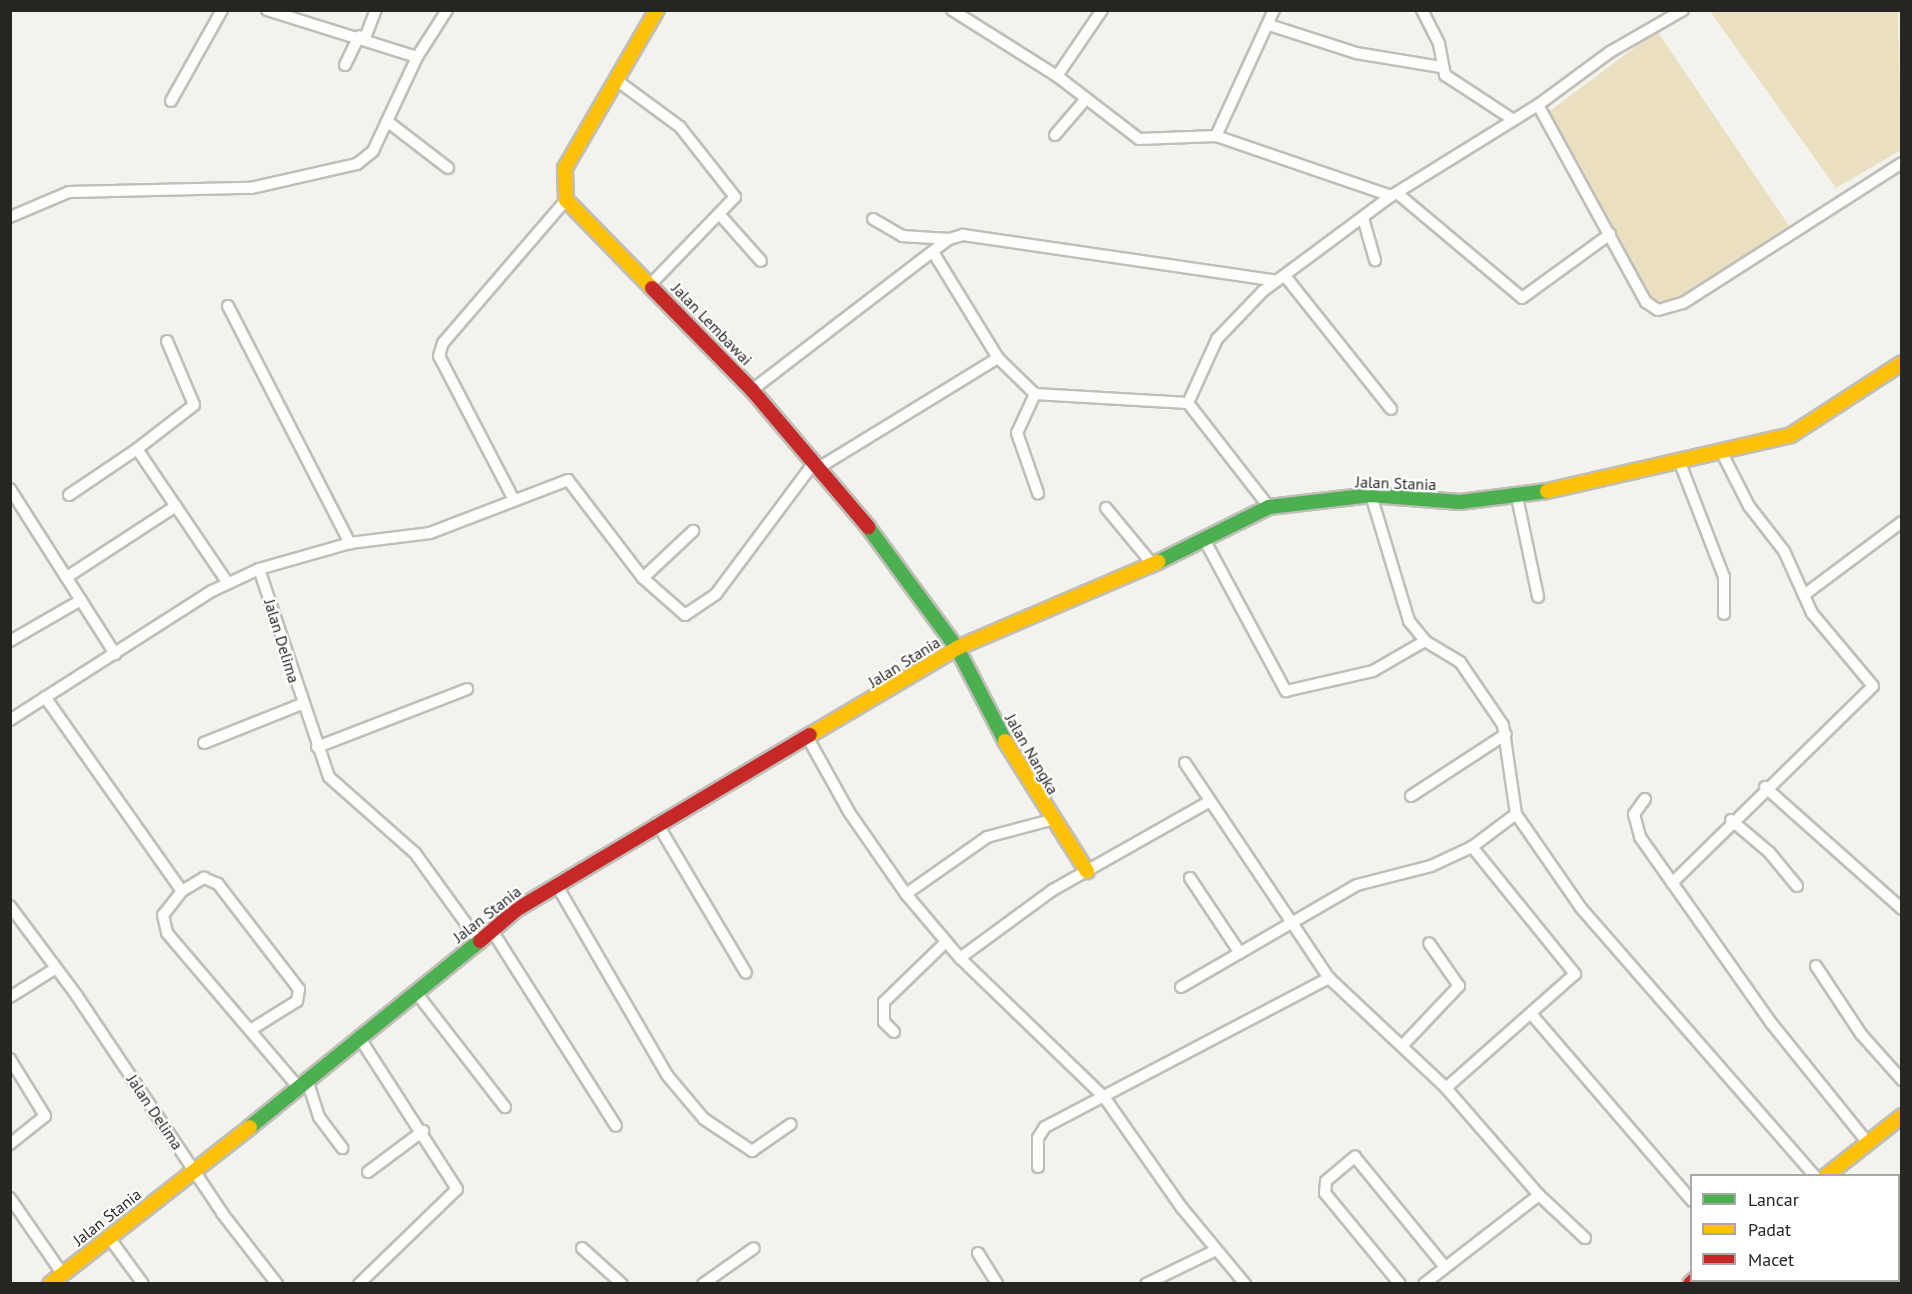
<!DOCTYPE html>
<style>
body{margin:0}
#map{position:relative;width:1912px;height:1294px;overflow:hidden;background:#f4f2ec;font-family:"PT Sans",sans-serif}
div>[style]{position:absolute}
.green>*{inset:0;background:#eae0c1}
.roads{filter:drop-shadow(2px 0 #bfbeb9) drop-shadow(-2px 0 #bfbeb9) drop-shadow(0 2px #bfbeb9) drop-shadow(0 -2px #bfbeb9)}
.street>*{height:10px;margin:-5px;padding:0 5px;transform-origin:5px;border-radius:5px;background:#fdfdfc}
.fast>*{height:14px;margin:-7px;padding:0 7px;transform-origin:7px;border-radius:7px;background:#4caf50}
.slow>*{height:14px;margin:-7px;padding:0 7px;transform-origin:7px;border-radius:7px;background:#ffc107}
.jam>*{height:14px;margin:-7px;padding:0 7px;transform-origin:7px;border-radius:7px;background:#c62828}
span{translate:-50% -50%;white-space:nowrap;text-align:center;line-height:1.15;-webkit-text-stroke:4.5px #fff;paint-order:stroke}
.street-label{font-size:16px;color:#272521}
.frame{position:absolute;inset:0;border:12px solid #272521;pointer-events:none}
.legend{position:absolute;left:1690px;top:1174px;width:210px;height:108px;box-sizing:border-box;background:#fff;border:2px solid #a9a8a6;margin:0;padding:8px 10px;list-style:none;font-size:18px;color:#272521}
.legend li{display:flex;align-items:center;gap:12px;height:30px}
.legend b{width:30px;border:2px solid #a9a8a6}
</style>
<div id="map">
<div class="green">
<i style="clip-path:polygon(1710px 11px,1898px 11px,1901px 150px,1836px 188px)"></i>
<i style="clip-path:polygon(1657px 31px,1796px 236px,1659px 315px,1547px 113px)"></i>
</div>
<div class="roads">
<div class="street">
<i style="left:267px;top:10px;width:157px;rotate:17.4deg"></i>
<i style="left:952px;top:10px;width:124px;rotate:32.2deg"></i>
<i style="left:1057px;top:76px;width:103px;rotate:37.5deg"></i>
<i style="left:1139px;top:139px;width:77px;rotate:-2.2deg"></i>
<i style="left:1216px;top:136px;width:185px;rotate:18.9deg"></i>
<i style="left:1422px;top:10px;width:38px;rotate:63deg"></i>
<i style="left:1439px;top:44px;width:32px;rotate:79deg"></i>
<i style="left:1445px;top:75px;width:80px;rotate:33.3deg"></i>
<i style="left:1269px;top:25px;width:91px;rotate:17.8deg"></i>
<i style="left:1356px;top:53px;width:86px;rotate:9.4deg"></i>
<i style="left:365px;top:38px;width:30px;rotate:-69deg"></i>
<i style="left:345px;top:65px;width:32px;rotate:-64deg"></i>
<i style="left:1057px;top:76px;width:80px;rotate:-55.7deg"></i>
<i style="left:619px;top:82px;width:76px;rotate:36.4deg"></i>
<i style="left:680px;top:127px;width:89px;rotate:51.8deg"></i>
<i style="left:735px;top:197px;width:121px;rotate:134deg"></i>
<i style="left:171px;top:101px;width:104px;rotate:-60.7deg"></i>
<i style="left:1538px;top:105px;width:225px;rotate:61.3deg"></i>
<i style="left:1646px;top:302px;width:14px;rotate:34deg"></i>
<i style="left:1658px;top:310px;width:26px;rotate:-16deg"></i>
<i style="left:1683px;top:303px;width:260px;rotate:-32.6deg"></i>
<i style="left:387px;top:121px;width:77px;rotate:37.6deg"></i>
<i style="left:1055px;top:135px;width:48px;rotate:-49.3deg"></i>
<i style="left:1216px;top:136px;width:139px;rotate:-65.3deg"></i>
<i style="left:1397px;top:193px;width:163px;rotate:40deg"></i>
<i style="left:1522px;top:298px;width:109px;rotate:-36deg"></i>
<i style="left:721px;top:216px;width:60px;rotate:48.4deg"></i>
<i style="left:10px;top:217px;width:64px;rotate:-23deg"></i>
<i style="left:69px;top:192px;width:182px;rotate:-1.3deg"></i>
<i style="left:251px;top:188px;width:109px;rotate:-12.8deg"></i>
<i style="left:357px;top:164px;width:21px;rotate:-39deg"></i>
<i style="left:373px;top:151px;width:104px;rotate:-64.9deg"></i>
<i style="left:417px;top:57px;width:56px;rotate:-57.4deg"></i>
<i style="left:1363px;top:218px;width:44px;rotate:74.1deg"></i>
<i style="left:873px;top:219px;width:34px;rotate:30deg"></i>
<i style="left:902px;top:236px;width:47px;rotate:3.7deg"></i>
<i style="left:933px;top:252px;width:124px;rotate:58.5deg"></i>
<i style="left:998px;top:358px;width:52px;rotate:44.2deg"></i>
<i style="left:1035px;top:394px;width:153px;rotate:3.4deg"></i>
<i style="left:1285px;top:276px;width:170px;rotate:51.4deg"></i>
<i style="left:228px;top:306px;width:267px;rotate:62.8deg"></i>
<i style="left:167px;top:341px;width:69px;rotate:67.1deg"></i>
<i style="left:194px;top:405px;width:72px;rotate:142.3deg"></i>
<i style="left:137px;top:449px;width:161px;rotate:55.9deg"></i>
<i style="left:752px;top:390px;width:248px;rotate:-37.5deg"></i>
<i style="left:949px;top:239px;width:15px;rotate:-16deg"></i>
<i style="left:963px;top:235px;width:317px;rotate:8.3deg"></i>
<i style="left:1035px;top:394px;width:43px;rotate:114.8deg"></i>
<i style="left:1017px;top:433px;width:64px;rotate:70.7deg"></i>
<i style="left:1680px;top:463px;width:122px;rotate:68.9deg"></i>
<i style="left:1724px;top:577px;width:37px;rotate:90deg"></i>
<i style="left:820px;top:467px;width:209px;rotate:-31.5deg"></i>
<i style="left:10px;top:489px;width:196px;rotate:57.5deg"></i>
<i style="left:69px;top:495px;width:82px;rotate:-34.1deg"></i>
<i style="left:1371px;top:495px;width:132px;rotate:73.2deg"></i>
<i style="left:1409px;top:621px;width:26px;rotate:51deg"></i>
<i style="left:1425px;top:641px;width:41px;rotate:31deg"></i>
<i style="left:1460px;top:662px;width:76px;rotate:55.7deg"></i>
<i style="left:1503px;top:725px;width:90px;rotate:81.7deg"></i>
<i style="left:1516px;top:814px;width:114px;rotate:55.3deg"></i>
<i style="left:1581px;top:908px;width:356px;rotate:48.9deg"></i>
<i style="left:1517px;top:497px;width:102px;rotate:78.1deg"></i>
<i style="left:514px;top:500px;width:162px;rotate:-117.5deg"></i>
<i style="left:439px;top:356px;width:14px;rotate:-73deg"></i>
<i style="left:443px;top:343px;width:189px;rotate:-49.3deg"></i>
<i style="left:1269px;top:507px;width:132px;rotate:-127.9deg"></i>
<i style="left:1188px;top:403px;width:70px;rotate:-65.6deg"></i>
<i style="left:1217px;top:339px;width:66px;rotate:-46.2deg"></i>
<i style="left:1263px;top:291px;width:159px;rotate:-36.6deg"></i>
<i style="left:1391px;top:196px;width:173px;rotate:-31.8deg"></i>
<i style="left:1538px;top:105px;width:89px;rotate:-36.4deg"></i>
<i style="left:1610px;top:52px;width:84px;rotate:-29.9deg"></i>
<i style="left:1106px;top:508px;width:75px;rotate:50.4deg"></i>
<i style="left:1204px;top:539px;width:173px;rotate:61.7deg"></i>
<i style="left:1286px;top:691px;width:89px;rotate:-12.9deg"></i>
<i style="left:1373px;top:671px;width:60px;rotate:-30deg"></i>
<i style="left:259px;top:569px;width:95px;rotate:-15.9deg"></i>
<i style="left:350px;top:543px;width:81px;rotate:-7.1deg"></i>
<i style="left:430px;top:533px;width:148px;rotate:-21deg"></i>
<i style="left:568px;top:480px;width:123px;rotate:52.6deg"></i>
<i style="left:643px;top:578px;width:56px;rotate:41.4deg"></i>
<i style="left:685px;top:615px;width:37px;rotate:-34deg"></i>
<i style="left:716px;top:594px;width:166px;rotate:-53.3deg"></i>
<i style="left:67px;top:577px;width:130px;rotate:-33.1deg"></i>
<i style="left:643px;top:578px;width:69px;rotate:-43.2deg"></i>
<i style="left:1804px;top:595px;width:122px;rotate:-36.7deg"></i>
<i style="left:10px;top:641px;width:82px;rotate:-30deg"></i>
<i style="left:45px;top:697px;width:237px;rotate:54.8deg"></i>
<i style="left:182px;top:891px;width:31px;rotate:128deg"></i>
<i style="left:163px;top:915px;width:18px;rotate:77deg"></i>
<i style="left:167px;top:933px;width:205px;rotate:49.6deg"></i>
<i style="left:10px;top:720px;width:240px;rotate:-32.6deg"></i>
<i style="left:212px;top:591px;width:52px;rotate:-25.1deg"></i>
<i style="left:259px;top:569px;width:219px;rotate:71.4deg"></i>
<i style="left:329px;top:777px;width:115px;rotate:41.5deg"></i>
<i style="left:415px;top:853px;width:107px;rotate:54.1deg"></i>
<i style="left:809px;top:740px;width:82px;rotate:60.9deg"></i>
<i style="left:849px;top:812px;width:100px;rotate:55.2deg"></i>
<i style="left:906px;top:894px;width:84px;rotate:49.8deg"></i>
<i style="left:960px;top:958px;width:200px;rotate:44deg"></i>
<i style="left:1104px;top:1097px;width:136px;rotate:54.9deg"></i>
<i style="left:1182px;top:1208px;width:99px;rotate:50.3deg"></i>
<i style="left:204px;top:743px;width:105px;rotate:-21.7deg"></i>
<i style="left:317px;top:747px;width:161px;rotate:-21.1deg"></i>
<i style="left:1185px;top:763px;width:259px;rotate:56.2deg"></i>
<i style="left:1329px;top:978px;width:161px;rotate:43.2deg"></i>
<i style="left:1446px;top:1088px;width:142px;rotate:49deg"></i>
<i style="left:1539px;top:1195px;width:145px;rotate:142.3deg"></i>
<i style="left:1765px;top:787px;width:183px;rotate:41.7deg"></i>
<i style="left:1411px;top:796px;width:113px;rotate:-33.1deg"></i>
<i style="left:1645px;top:799px;width:19px;rotate:126deg"></i>
<i style="left:1634px;top:814px;width:24px;rotate:75deg"></i>
<i style="left:1640px;top:837px;width:229px;rotate:54.8deg"></i>
<i style="left:1772px;top:1024px;width:153px;rotate:51.1deg"></i>
<i style="left:1731px;top:820px;width:50px;rotate:40.1deg"></i>
<i style="left:1769px;top:852px;width:44px;rotate:50.5deg"></i>
<i style="left:657px;top:823px;width:174px;rotate:59.3deg"></i>
<i style="left:1190px;top:878px;width:90px;rotate:56.3deg"></i>
<i style="left:1672px;top:883px;width:281px;rotate:-44.4deg"></i>
<i style="left:1873px;top:686px;width:95px;rotate:-129.9deg"></i>
<i style="left:1812px;top:613px;width:68px;rotate:-114.3deg"></i>
<i style="left:1784px;top:551px;width:57px;rotate:-127.9deg"></i>
<i style="left:1749px;top:506px;width:59px;rotate:-117deg"></i>
<i style="left:556px;top:884px;width:221px;rotate:59.8deg"></i>
<i style="left:667px;top:1075px;width:57px;rotate:49.9deg"></i>
<i style="left:704px;top:1119px;width:58px;rotate:33.7deg"></i>
<i style="left:752px;top:1151px;width:47px;rotate:-34.7deg"></i>
<i style="left:182px;top:891px;width:26px;rotate:-31deg"></i>
<i style="left:204px;top:878px;width:15px;rotate:23deg"></i>
<i style="left:218px;top:884px;width:133px;rotate:52.4deg"></i>
<i style="left:299px;top:989px;width:12px;rotate:99deg"></i>
<i style="left:297px;top:1001px;width:53px;rotate:148.1deg"></i>
<i style="left:906px;top:894px;width:99px;rotate:-35.1deg"></i>
<i style="left:987px;top:837px;width:66px;rotate:-14.9deg"></i>
<i style="left:10px;top:906px;width:112px;rotate:53.3deg"></i>
<i style="left:77px;top:996px;width:261px;rotate:56.2deg"></i>
<i style="left:222px;top:1213px;width:90px;rotate:52.2deg"></i>
<i style="left:491px;top:929px;width:233px;rotate:57.6deg"></i>
<i style="left:960px;top:958px;width:115px;rotate:-36.2deg"></i>
<i style="left:1053px;top:890px;width:180px;rotate:-29.5deg"></i>
<i style="left:1816px;top:966px;width:82px;rotate:56.5deg"></i>
<i style="left:1861px;top:1034px;width:62px;rotate:48.3deg"></i>
<i style="left:1181px;top:987px;width:203px;rotate:-30.1deg"></i>
<i style="left:1357px;top:885px;width:76px;rotate:-14.4deg"></i>
<i style="left:1431px;top:866px;width:45px;rotate:-24.9deg"></i>
<i style="left:1472px;top:847px;width:55px;rotate:-36.9deg"></i>
<i style="left:418px;top:995px;width:142px;rotate:52.2deg"></i>
<i style="left:10px;top:997px;width:54px;rotate:-32.2deg"></i>
<i style="left:1533px;top:1016px;width:244px;rotate:49.3deg"></i>
<i style="left:894px;top:1032px;width:14px;rotate:-135deg"></i>
<i style="left:884px;top:1022px;width:20px;rotate:-90deg"></i>
<i style="left:884px;top:1002px;width:86px;rotate:-44.1deg"></i>
<i style="left:1402px;top:1046px;width:83px;rotate:-46.5deg"></i>
<i style="left:1459px;top:986px;width:52px;rotate:-124.9deg"></i>
<i style="left:10px;top:1059px;width:67px;rotate:58.4deg"></i>
<i style="left:45px;top:1116px;width:45px;rotate:141.3deg"></i>
<i style="left:308px;top:1083px;width:36px;rotate:72deg"></i>
<i style="left:319px;top:1117px;width:39px;rotate:53deg"></i>
<i style="left:1446px;top:1088px;width:172px;rotate:-41.5deg"></i>
<i style="left:1575px;top:974px;width:164px;rotate:-129deg"></i>
<i style="left:1038px;top:1167px;width:29px;rotate:-90deg"></i>
<i style="left:1038px;top:1138px;width:13px;rotate:-58deg"></i>
<i style="left:1045px;top:1127px;width:321px;rotate:-27.7deg"></i>
<i style="left:368px;top:1172px;width:69px;rotate:-36.7deg"></i>
<i style="left:1539px;top:1195px;width:63px;rotate:43.1deg"></i>
<i style="left:10px;top:1198px;width:91px;rotate:55.3deg"></i>
<i style="left:108px;top:1236px;width:59px;rotate:53.9deg"></i>
<i style="left:582px;top:1248px;width:54px;rotate:42deg"></i>
<i style="left:978px;top:1253px;width:36px;rotate:58deg"></i>
<i style="left:1898px;top:1277px;width:6px;rotate:45deg"></i>
<i style="left:359px;top:1284px;width:136px;rotate:-44.1deg"></i>
<i style="left:457px;top:1189px;width:177px;rotate:-122.8deg"></i>
<i style="left:703px;top:1284px;width:62px;rotate:-35.2deg"></i>
<i style="left:1146px;top:1284px;width:78px;rotate:-25.9deg"></i>
<i style="left:1400px;top:1284px;width:118px;rotate:-129.5deg"></i>
<i style="left:1325px;top:1193px;width:12px;rotate:-85deg"></i>
<i style="left:1326px;top:1181px;width:38px;rotate:-40deg"></i>
<i style="left:1355px;top:1157px;width:142px;rotate:50.7deg"></i>
</div>
<div class="fast">
<i style="left:868px;top:527px;width:150px;rotate:53.7deg"></i>
<i style="left:957px;top:648px;width:105px;rotate:62.7deg"></i>
<i style="left:1158px;top:562px;width:124px;rotate:-26.4deg"></i>
<i style="left:1269px;top:507px;width:103px;rotate:-6.7deg"></i>
<i style="left:1371px;top:495px;width:89px;rotate:4.5deg"></i>
<i style="left:1460px;top:502px;width:88px;rotate:-7.2deg"></i>
<i style="left:250px;top:1127px;width:296px;rotate:-39deg"></i>
</div>
<div class="slow">
<i style="left:652px;top:288px;width:123px;rotate:-134.3deg"></i>
<i style="left:566px;top:200px;width:32px;rotate:-92deg"></i>
<i style="left:565px;top:168px;width:183px;rotate:-59.8deg"></i>
<i style="left:1547px;top:491px;width:250px;rotate:-12.9deg"></i>
<i style="left:1791px;top:435px;width:132px;rotate:-33deg"></i>
<i style="left:810px;top:735px;width:171px;rotate:-30.6deg"></i>
<i style="left:957px;top:648px;width:219px;rotate:-23.2deg"></i>
<i style="left:1005px;top:741px;width:154px;rotate:57.8deg"></i>
<i style="left:1826px;top:1176px;width:97px;rotate:-38.3deg"></i>
<i style="left:50px;top:1284px;width:254px;rotate:-38.1deg"></i>
</div>
<div class="jam">
<i style="left:652px;top:288px;width:143px;rotate:45.6deg"></i>
<i style="left:752px;top:390px;width:180px;rotate:49.7deg"></i>
<i style="left:480px;top:941px;width:48px;rotate:-40.7deg"></i>
<i style="left:516px;top:910px;width:342px;rotate:-30.8deg"></i>
<i style="left:1690px;top:1284px;width:6px;rotate:-45deg"></i>
</div>
</div>
<div class="street-label">
<span style="left:712px;top:324px;rotate:46deg">Jalan Lembawai</span>
<span style="left:1396px;top:483px;rotate:2deg">Jalan Stania</span>
<span style="left:282px;top:641px;rotate:73deg">Jalan Delima</span>
<span style="left:904px;top:662px;rotate:-32deg">Jalan Stania</span>
<span style="left:1032px;top:754px;rotate:60deg">Jalan Nangka</span>
<span style="left:487px;top:914px;rotate:-38deg">Jalan Stania</span>
<span style="left:155px;top:1112px;rotate:56deg">Jalan Delima</span>
<span style="left:107px;top:1217px;rotate:-38deg">Jalan Stania</span>
</div>
<div class="frame"></div>
<ul class="legend">
<li><b style="height:8px;background:#4caf50"></b>Lancar</li>
<li><b style="height:8px;background:#ffc107"></b>Padat</li>
<li><b style="height:8px;background:#c62828"></b>Macet</li>
</ul>
</div>
